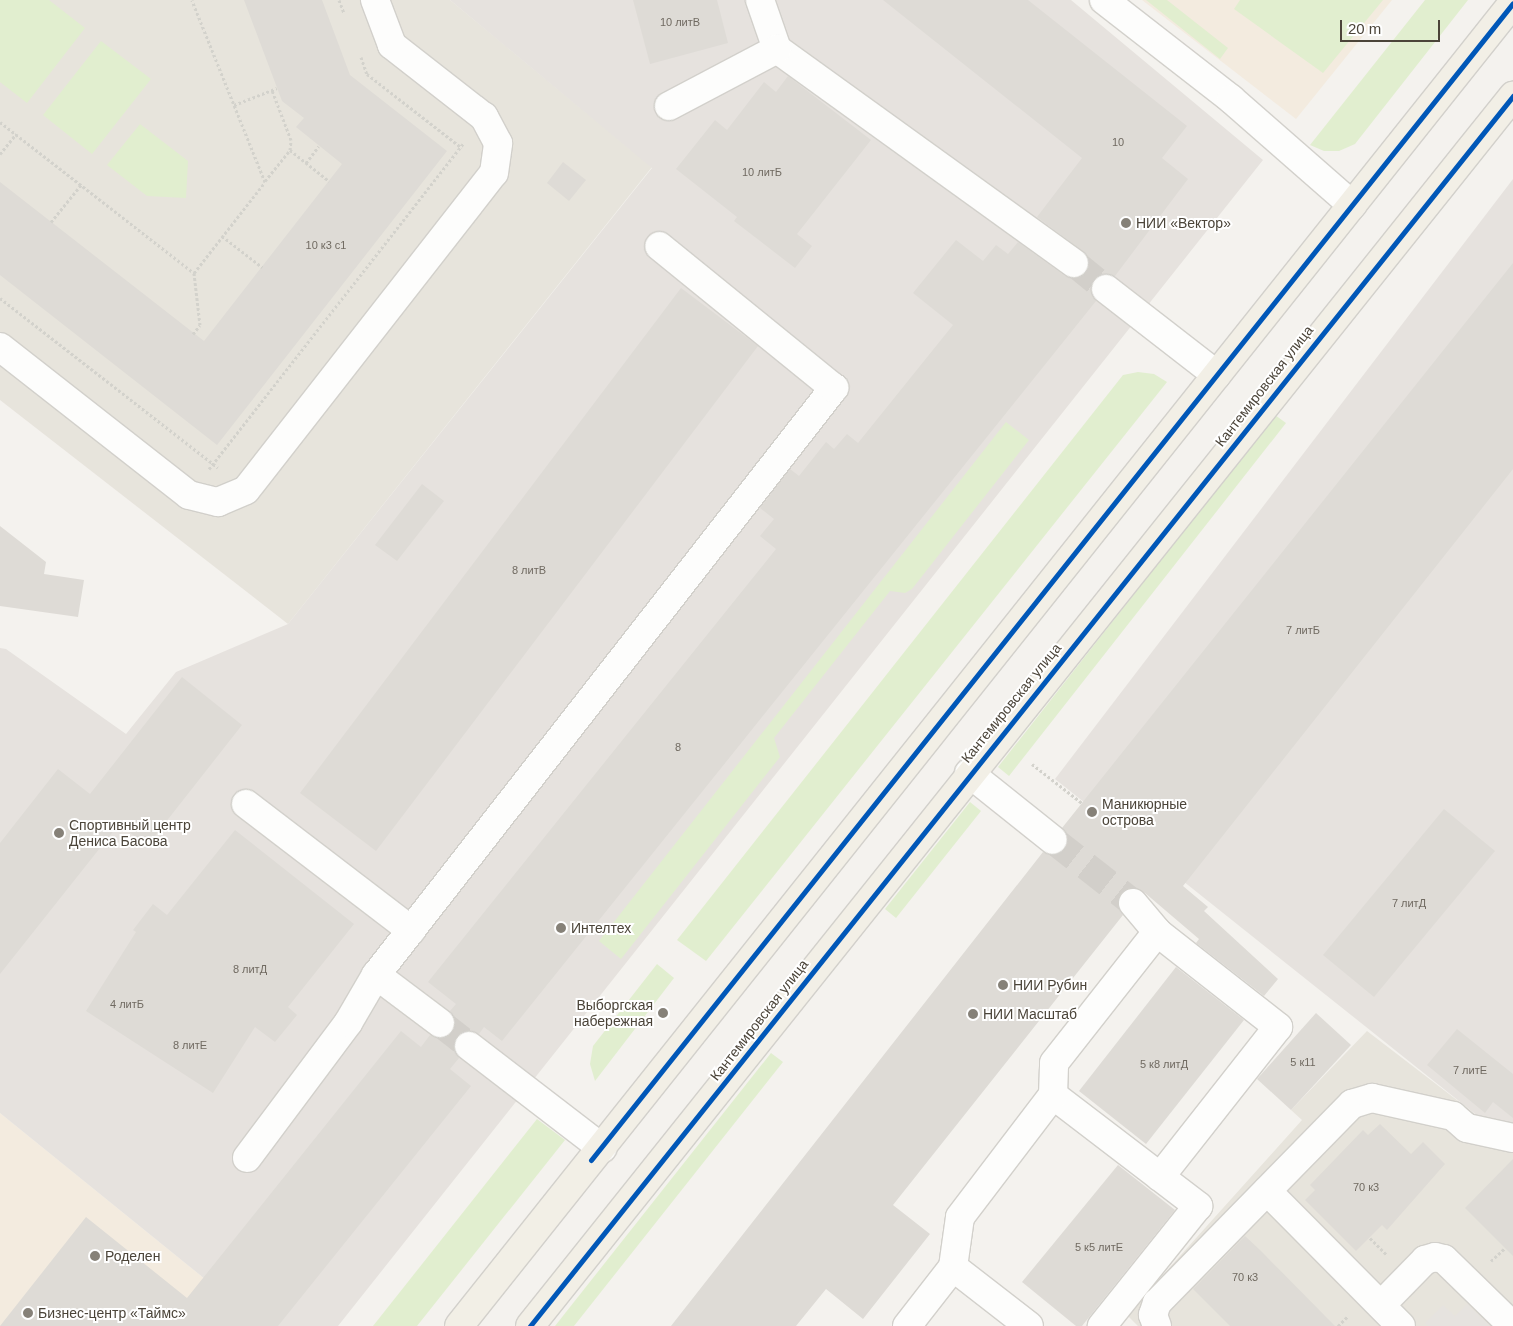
<!DOCTYPE html>
<meta charset="utf-8">
<style>
body{margin:0}
#map{position:relative;width:1513px;height:1326px;overflow:hidden;background:#f4f2ee;font-family:Arial,sans-serif}
div>[style]{position:absolute}
.residential>*{inset:0;background:#e7e4dc}
.commercial>*{inset:0;background:#f3ebdf}
.industrial>*{inset:0;background:#e6e2de}
.green>*{inset:0;background:#e1eecf}
.parking>*{inset:0;background:#e6e3df}
.building>*{inset:0;background:#dedbd6}
.minor-tunnel>*{height:28px;margin-top:-14px;transform-origin:0;background:repeating-linear-gradient(90deg,#d2cfca 0 28px,transparent 0 42px)}
.path>*{height:3px;margin-top:-1.5px;transform-origin:0;background:repeating-linear-gradient(90deg,#d3d2cc 0 2.5px,transparent 0 5px)}
.roads{filter:drop-shadow(1px 0 #d2d0cb) drop-shadow(-1px 0 #d2d0cb) drop-shadow(0 1px #d2d0cb) drop-shadow(0 -1px #d2d0cb)}
.minor>*{height:28px;margin:-14px;padding:0 14px;transform-origin:14px;border-radius:14px;background:#fdfdfc}
.major>*{height:28px;margin:-14px;padding:0 14px;transform-origin:14px;border-radius:14px;background:#f2efe6}
.cycleway>*{height:5px;margin:-2.5px;padding:0 2.5px;transform-origin:2.5px;border-radius:2.5px;background:#0057b8}
.dots>*{width:14px;height:14px;translate:-50% -50%;box-sizing:border-box;border:2px solid #fff;border-radius:50%}
span{translate:-50% -50%;white-space:nowrap;text-align:center;line-height:1.15;-webkit-text-stroke:4px #fff;paint-order:stroke}
.number-label{font-size:11px;color:#706a61}
.number-label span{-webkit-text-stroke-width:0}
.poi-label{font-size:14px;color:#4b4439}
.left{translate:0 -50%;text-align:left}
.right{translate:-100% -50%;text-align:right}
.street-label{font-size:14px;color:#4b4439}
.scale{position:absolute;left:1340px;top:20px;width:100px;height:22px;box-sizing:border-box;border:2px solid #4b4439;border-top:0;padding-left:6px;font-size:15px;line-height:18px;white-space:nowrap;color:#4b4439;-webkit-text-stroke:4px #fff;paint-order:stroke}
</style>
<div id="map">
<div class="residential">
<i style="clip-path:polygon(0 0,450px 0,652px 167px,288px 624px,0 400px)"></i>
<i style="clip-path:polygon(1367px 1031px,1479px 1117px,1513px 1125px,1513px 1326px,1138px 1326px,1127px 1315px,1302px 1120px,1291px 1110px)"></i>
</div>
<div class="commercial">
<i style="clip-path:polygon(1142px 0,1392px 0,1296px 119px)"></i>
<i style="clip-path:polygon(0 1113px,263px 1326px,0 1326px)"></i>
</div>
<div class="industrial">
<i style="clip-path:polygon(450px 0,1071px 0,1263px 160px,338px 1326px,263px 1326px,0 1113px,0 648px,6px 649px,126px 734px,176px 672px,288px 624px,652px 168px)"></i>
<i style="clip-path:polygon(1513px 179px,1513px 1125px,1479px 1117px,1055px 779px)"></i>
</div>
<div class="green">
<i style="clip-path:polygon(0 0,49px 0,85px 28px,27px 103px,0 82px)"></i>
<i style="clip-path:polygon(1146px 0,1167px 0,1228px 48px,1220px 59px)"></i>
<i style="clip-path:polygon(1240px 0,1383px 0,1323px 73px,1234px 9px)"></i>
<i style="clip-path:polygon(1425px 0,1468px 0,1355px 144px,1339px 151px,1324px 151px,1310px 145px)"></i>
<i style="clip-path:polygon(101px 41px,151px 79px,92px 154px,43px 115px)"></i>
<i style="clip-path:polygon(140px 124px,188px 161px,186px 198px,147px 196px,107px 165px)"></i>
<i style="clip-path:polygon(1138px 372px,1154px 374px,1167px 382px,706px 961px,677px 940px,1123px 375px)"></i>
<i style="clip-path:polygon(1275px 415px,1286px 423px,1009px 776px,998px 767px)"></i>
<i style="clip-path:polygon(1006px 422px,1029px 440px,912px 589px,905px 593px,890px 591px,774px 738px,780px 757px,621px 959px,599px 941px)"></i>
<i style="clip-path:polygon(970px 802px,981px 811px,896px 918px,885px 909px)"></i>
<i style="clip-path:polygon(657px 964px,674px 978px,595px 1081px,590px 1064px,593px 1046px)"></i>
<i style="clip-path:polygon(771px 1053px,783px 1062px,574px 1326px,555px 1326px)"></i>
<i style="clip-path:polygon(537px 1119px,565px 1140px,417px 1326px,373px 1326px)"></i>
</div>
<div class="parking">
<i style="clip-path:polygon(1467px 1304px,1490px 1326px,1428px 1326px,1425px 1323px,1443px 1305px,1455px 1316px)"></i>
</div>
<div class="building">
<i style="clip-path:polygon(244px 0,322px 0,350px 75px,447px 151px,217px 445px,0 275px,0 182px,204px 341px,342px 164px,296px 127px,304px 118px,282px 101px)"></i>
<i style="clip-path:polygon(633px 0,717px 0,728px 43px,650px 64px)"></i>
<i style="clip-path:polygon(883px 0,1028px 0,1187px 126px,1162px 158px,1188px 179px,1115px 276px,1101px 274px,1094px 279px,1091px 287px,1096px 301px,502px 1041px,484px 1027px,479px 1034px,471px 1031px,457px 1036px,454px 1044px,459px 1058px,450px 1069px,471px 1086px,278px 1326px,0 1326px,86px 1217px,187px 1298px,401px 1031px,421px 1047px,430px 1035px,439px 1039px,452px 1033px,456px 1024px,450px 1011px,456px 1004px,428px 982px,776px 549px,760px 536px,774px 519px,760px 508px,790px 469px,799px 476px,826px 442px,834px 449px,847px 434px,858px 443px,953px 325px,913px 293px,956px 240px,983px 261px,996px 245px,1008px 254px,1018px 242px,1065px 276px,1080px 277px,1087px 272px,1088px 257px,1083px 251px,1037px 217px,1082px 158px)"></i>
<i style="clip-path:polygon(788px 76px,871px 140px,797px 234px,812px 246px,795px 268px,734px 221px,737px 217px,676px 169px,715px 120px,727px 130px,764px 82px,776px 92px)"></i>
<i style="clip-path:polygon(563px 162px,586px 180px,569px 201px,547px 183px)"></i>
<i style="clip-path:polygon(1513px 263px,1513px 469px,1183px 886px,1208px 907px,1204px 911px,1278px 979px,1264px 996px,1196px 943px,1199px 939px,1145px 893px,1131px 888px,1123px 891px,1118px 905px,1123px 915px,893px 1205px,930px 1234px,863px 1319px,826px 1289px,796px 1326px,671px 1326px,1043px 852px,1051px 855px,1065px 850px,1068px 842px,1062px 828px)"></i>
<i style="clip-path:polygon(681px 288px,758px 346px,376px 851px,300px 793px)"></i>
<i style="clip-path:polygon(422px 484px,444px 501px,397px 561px,375px 545px)"></i>
<i style="clip-path:polygon(0 526px,46px 562px,44px 574px,84px 580px,78px 617px,0 606px)"></i>
<i style="clip-path:polygon(182px 677px,242px 725px,147px 846px,119px 824px,0 974px,0 843px,58px 769px,90px 794px)"></i>
<i style="clip-path:polygon(1444px 809px,1495px 851px,1374px 997px,1323px 955px)"></i>
<i style="clip-path:polygon(235px 830px,354px 924px,288px 1007px,297px 1015px,275px 1042px,255px 1027px,213px 1093px,86px 1011px,136px 932px,133px 930px,153px 904px,167px 915px)"></i>
<i style="clip-path:polygon(1176px 967px,1244px 1020px,1146px 1144px,1079px 1091px)"></i>
<i style="clip-path:polygon(1316px 1013px,1351px 1045px,1291px 1110px,1257px 1079px)"></i>
<i style="clip-path:polygon(1457px 1029px,1513px 1074px,1513px 1118px,1493px 1102px,1485px 1113px,1427px 1065px)"></i>
<i style="clip-path:polygon(1380px 1124px,1411px 1154px,1423px 1142px,1445px 1164px,1387px 1230px,1382px 1225px,1356px 1251px,1305px 1200px,1315px 1190px,1310px 1185px,1363px 1130px,1368px 1135px)"></i>
<i style="clip-path:polygon(1513px 1159px,1513px 1256px,1465px 1208px)"></i>
<i style="clip-path:polygon(1118px 1165px,1175px 1210px,1082px 1326px,1076px 1326px,1022px 1282px)"></i>
<i style="clip-path:polygon(1245px 1236px,1260px 1250px,1335px 1326px,1230px 1326px,1193px 1289px)"></i>
</div>
<div class="minor-tunnel">
<i style="left:1074px;top:263px;width:41px;rotate:39.1deg"></i>
<i style="left:1053px;top:840px;width:102px;rotate:38.2deg"></i>
<i style="left:440px;top:1023px;width:37px;rotate:38deg"></i>
</div>
<div class="path">
<i style="left:339px;top:0;width:14px;rotate:69deg"></i>
<i style="left:361px;top:57px;width:18px;rotate:71deg"></i>
<i style="left:367px;top:74px;width:120px;rotate:37.9deg"></i>
<i style="left:234px;top:105px;width:46px;rotate:-21.6deg"></i>
<i style="left:0;top:122px;width:246px;rotate:37.9deg"></i>
<i style="left:194px;top:273px;width:115px;rotate:-52deg"></i>
<i style="left:265px;top:182px;width:196px;rotate:-111.9deg"></i>
<i style="left:290px;top:150px;width:50px;rotate:38.5deg"></i>
<i style="left:0;top:154px;width:26px;rotate:-51deg"></i>
<i style="left:306px;top:163px;width:21px;rotate:-53deg"></i>
<i style="left:265px;top:181px;width:40px;rotate:-51deg"></i>
<i style="left:290px;top:150px;width:10px;rotate:-84deg"></i>
<i style="left:291px;top:140px;width:53px;rotate:-110.8deg"></i>
<i style="left:51px;top:222px;width:48px;rotate:-51deg"></i>
<i style="left:222px;top:236px;width:51px;rotate:37.8deg"></i>
<i style="left:0;top:298px;width:276px;rotate:37.9deg"></i>
<i style="left:193px;top:334px;width:11px;rotate:-52deg"></i>
<i style="left:200px;top:325px;width:52px;rotate:-96.6deg"></i>
<i style="left:209px;top:469px;width:414px;rotate:-52deg"></i>
<i style="left:1032px;top:764px;width:63px;rotate:38deg"></i>
<i style="left:1370px;top:1238px;width:24px;rotate:45deg"></i>
<i style="left:1491px;top:1261px;width:19px;rotate:-43deg"></i>
<i style="left:1338px;top:1326px;width:14px;rotate:-45deg"></i>
</div>
<div class="roads">
<div class="minor">
<i style="left:760px;top:0;width:52px;rotate:70.9deg"></i>
<i style="left:777px;top:49px;width:366px;rotate:35.8deg"></i>
<i style="left:1104px;top:0;width:161px;rotate:37.9deg"></i>
<i style="left:1231px;top:99px;width:161px;rotate:41.2deg"></i>
<i style="left:669px;top:106px;width:122px;rotate:-27.8deg"></i>
<i style="left:1106px;top:289px;width:140px;rotate:37.8deg"></i>
<i style="left:0;top:347px;width:240px;rotate:38.1deg"></i>
<i style="left:189px;top:495px;width:30px;rotate:14deg"></i>
<i style="left:218px;top:502px;width:30px;rotate:-23deg"></i>
<i style="left:246px;top:490px;width:402px;rotate:-52deg"></i>
<i style="left:494px;top:173px;width:30px;rotate:-82deg"></i>
<i style="left:498px;top:143px;width:30px;rotate:-118deg"></i>
<i style="left:484px;top:117px;width:117px;rotate:-142deg"></i>
<i style="left:392px;top:45px;width:48px;rotate:-110.7deg"></i>
<i style="left:969px;top:773px;width:107px;rotate:38.6deg"></i>
<i style="left:246px;top:804px;width:208px;rotate:37.4deg"></i>
<i style="left:1133px;top:903px;width:38px;rotate:50deg"></i>
<i style="left:1157px;top:932px;width:154px;rotate:38.1deg"></i>
<i style="left:1278px;top:1027px;width:191px;rotate:128.2deg"></i>
<i style="left:440px;top:1023px;width:80px;rotate:-143.1deg"></i>
<i style="left:376px;top:975px;width:745px;rotate:-52.04deg"></i>
<i style="left:834px;top:388px;width:225px;rotate:-140.9deg"></i>
<i style="left:469px;top:1046px;width:168px;rotate:37.5deg"></i>
<i style="left:1053px;top:1095px;width:183px;rotate:37.4deg"></i>
<i style="left:1198px;top:1206px;width:154px;rotate:128.7deg"></i>
<i style="left:247px;top:1158px;width:169px;rotate:-53.2deg"></i>
<i style="left:348px;top:1023px;width:56px;rotate:-59.7deg"></i>
<i style="left:1267px;top:1191px;width:190px;rotate:45.2deg"></i>
<i style="left:953px;top:1267px;width:96px;rotate:37.8deg"></i>
<i style="left:1381px;top:1305px;width:63px;rotate:-45.6deg"></i>
<i style="left:1425px;top:1260px;width:10px;rotate:-17deg"></i>
<i style="left:1435px;top:1257px;width:9px;rotate:13deg"></i>
<i style="left:1444px;top:1259px;width:96px;rotate:44.2deg"></i>
<i style="left:907px;top:1326px;width:75px;rotate:-52.1deg"></i>
<i style="left:953px;top:1267px;width:50px;rotate:-82deg"></i>
<i style="left:960px;top:1217px;width:153px;rotate:-52.7deg"></i>
<i style="left:1053px;top:1095px;width:32px;rotate:-88deg"></i>
<i style="left:1054px;top:1063px;width:167px;rotate:-51.8deg"></i>
<i style="left:1157px;top:1326px;width:12px;rotate:-110deg"></i>
<i style="left:1153px;top:1315px;width:13px;rotate:-72deg"></i>
<i style="left:1157px;top:1303px;width:279px;rotate:-45.6deg"></i>
<i style="left:1352px;top:1104px;width:21px;rotate:-17deg"></i>
<i style="left:1372px;top:1098px;width:83px;rotate:12.5deg"></i>
<i style="left:1453px;top:1116px;width:18px;rotate:41deg"></i>
<i style="left:1467px;top:1128px;width:47px;rotate:12.3deg"></i>
</div>
<div class="major">
<i style="left:459px;top:1326px;width:1692px;rotate:-51.46deg"></i>
<i style="left:530px;top:1326px;width:1575px;rotate:-51.37deg"></i>
</div>
</div>
<div class="cycleway">
<i style="left:591px;top:1160px;width:1479px;rotate:-51.45deg"></i>
<i style="left:530px;top:1326px;width:1575px;rotate:-51.37deg"></i>
</div>
<div class="dots">
<i style="left:1126px;top:223px;background:#868178"></i>
<i style="left:1092px;top:812px;background:#868178"></i>
<i style="left:59px;top:833px;background:#868178"></i>
<i style="left:561px;top:928px;background:#868178"></i>
<i style="left:1003px;top:985px;background:#868178"></i>
<i style="left:663px;top:1013px;background:#868178"></i>
<i style="left:973px;top:1014px;background:#868178"></i>
<i style="left:95px;top:1256px;background:#868178"></i>
<i style="left:28px;top:1313px;background:#868178"></i>
</div>
<div class="number-label">
<span style="left:680px;top:22px">10 литВ</span>
<span style="left:1118px;top:142px">10</span>
<span style="left:762px;top:172px">10 литБ</span>
<span style="left:326px;top:245px">10 к3 с1</span>
<span style="left:529px;top:570px">8 литВ</span>
<span style="left:1303px;top:630px">7 литБ</span>
<span style="left:678px;top:747px">8</span>
<span style="left:1409px;top:903px">7 литД</span>
<span style="left:250px;top:969px">8 литД</span>
<span style="left:127px;top:1004px">4 литБ</span>
<span style="left:190px;top:1045px">8 литЕ</span>
<span style="left:1303px;top:1062px">5 к11</span>
<span style="left:1164px;top:1064px">5 к8 литД</span>
<span style="left:1470px;top:1070px">7 литЕ</span>
<span style="left:1366px;top:1187px">70 к3</span>
<span style="left:1099px;top:1247px">5 к5 литЕ</span>
<span style="left:1245px;top:1277px">70 к3</span>
</div>
<div class="poi-label">
<span class="left" style="left:1136px;top:223px">НИИ «Вектор»</span>
<span class="left" style="left:1102px;top:812px">Маникюрные<br>острова</span>
<span class="left" style="left:69px;top:833px">Спортивный центр<br>Дениса Басова</span>
<span class="left" style="left:571px;top:928px">Интелтех</span>
<span class="left" style="left:1013px;top:985px">НИИ Рубин</span>
<span class="right" style="left:653px;top:1013px">Выборгская<br>набережная</span>
<span class="left" style="left:983px;top:1014px">НИИ Масштаб</span>
<span class="left" style="left:105px;top:1256px">Роделен</span>
<span class="left" style="left:38px;top:1313px">Бизнес-центр «Таймс»</span>
</div>
<div class="street-label">
<span style="left:1264px;top:386px;rotate:-52deg">Кантемировская улица</span>
<span style="left:1011px;top:703px;rotate:-51deg">Кантемировская улица</span>
<span style="left:759px;top:1020px;rotate:-52deg">Кантемировская улица</span>
</div>
<div class="scale">20 m</div>
</div>
